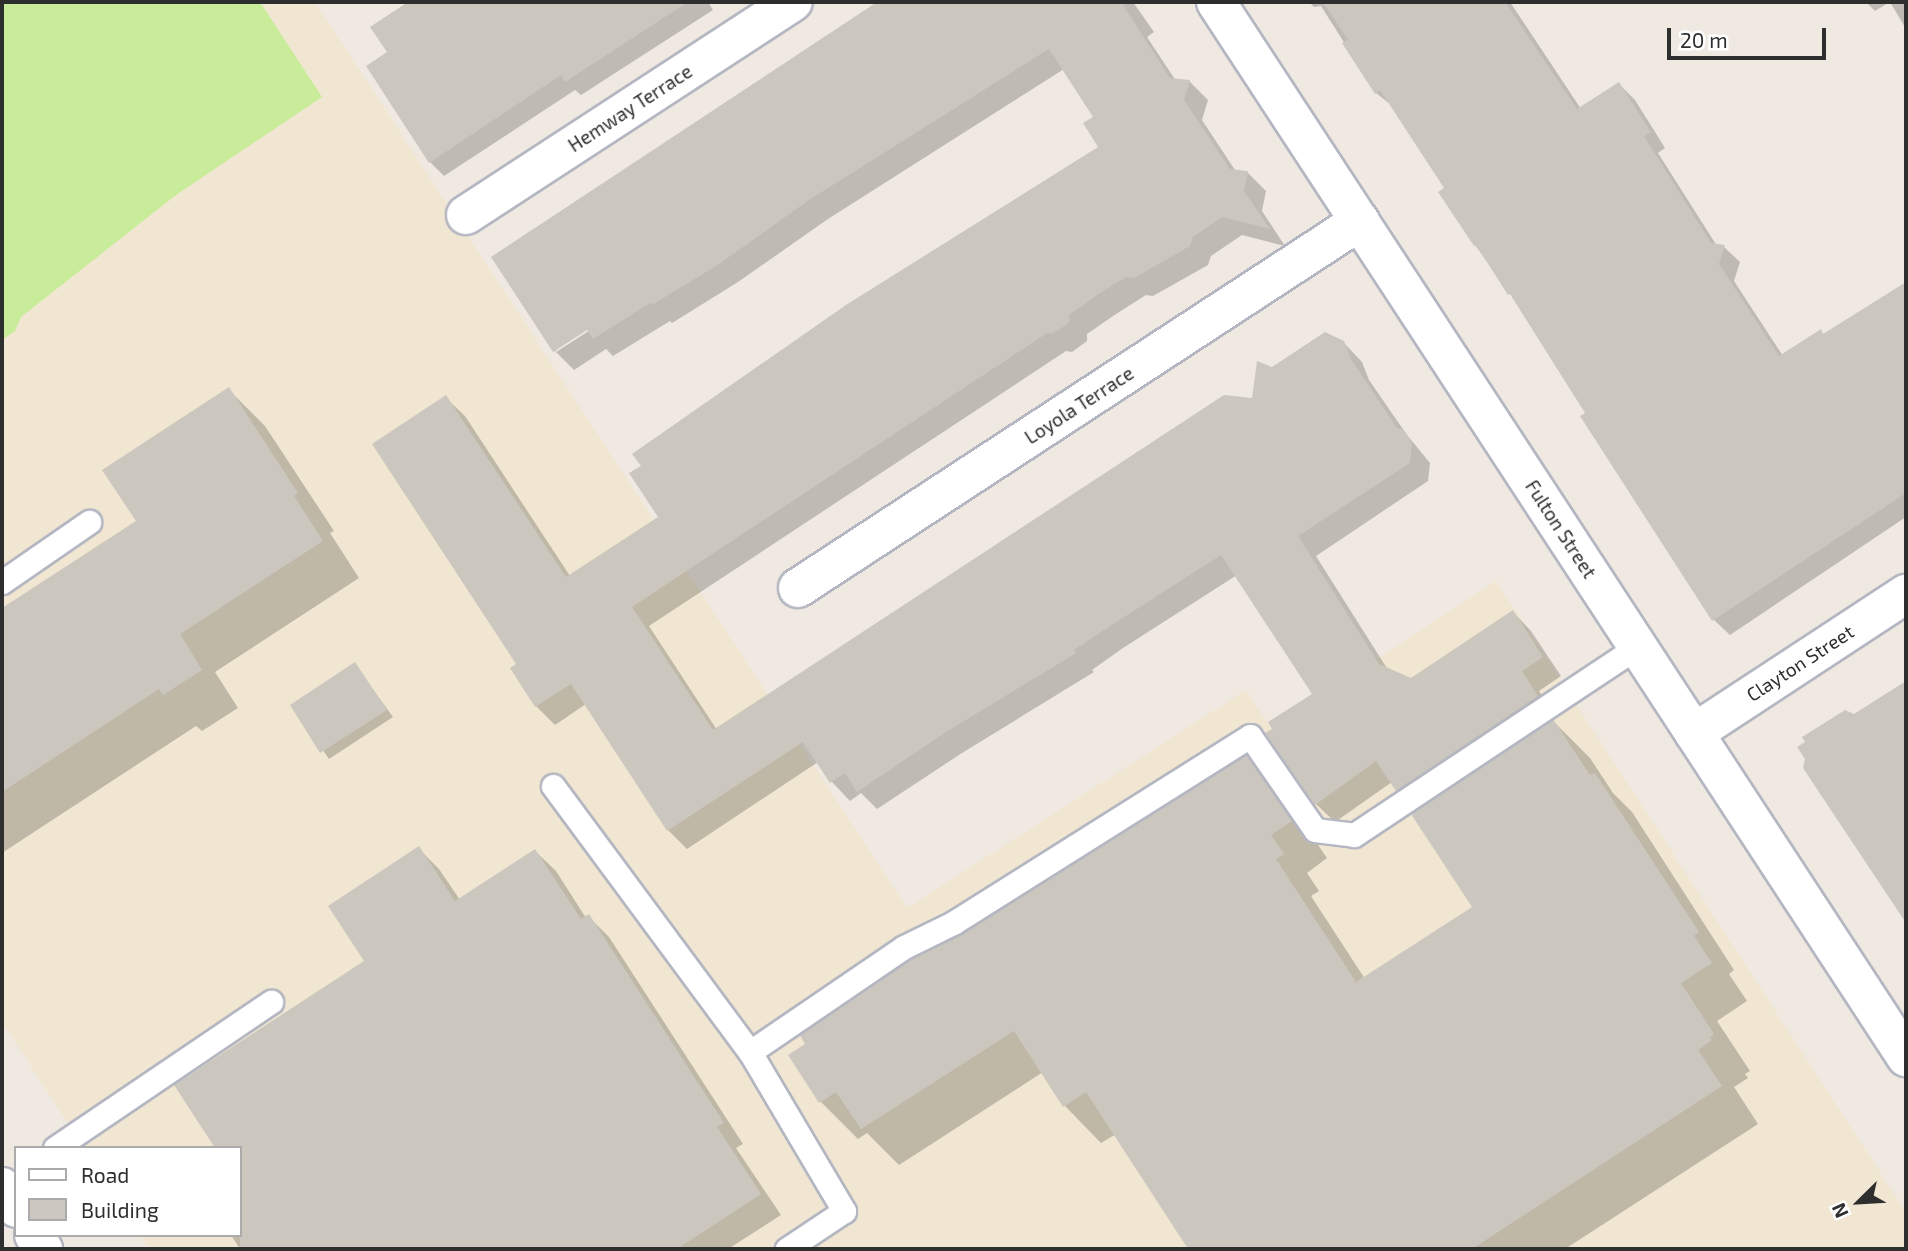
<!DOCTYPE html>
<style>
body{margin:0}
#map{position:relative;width:1908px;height:1251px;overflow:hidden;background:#efe9e1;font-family:"Exo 2",sans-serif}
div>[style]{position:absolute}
.education>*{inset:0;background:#f0e6d1}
.pitch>*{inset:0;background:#c9ec9a}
.shadow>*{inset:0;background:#0003}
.building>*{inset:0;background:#cbc7bf}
.roads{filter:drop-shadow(2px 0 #b4b7c1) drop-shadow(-2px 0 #b4b7c1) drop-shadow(0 2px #b4b7c1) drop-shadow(0 -2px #b4b7c1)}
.service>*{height:23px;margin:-11.5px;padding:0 11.5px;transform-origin:11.5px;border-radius:11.5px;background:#fff}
.minor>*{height:38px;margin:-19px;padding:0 19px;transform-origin:19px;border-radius:19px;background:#fff}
.secondary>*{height:38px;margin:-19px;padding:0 19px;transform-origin:19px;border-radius:19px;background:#fff}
span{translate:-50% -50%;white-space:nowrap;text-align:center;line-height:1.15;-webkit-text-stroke:5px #fff;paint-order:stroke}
.street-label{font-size:19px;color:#2e2e2e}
.frame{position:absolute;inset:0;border:4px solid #2e2e2e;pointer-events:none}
.legend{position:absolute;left:14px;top:1146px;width:228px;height:91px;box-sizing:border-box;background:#fff;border:2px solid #ababab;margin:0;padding:9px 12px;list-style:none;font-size:21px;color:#2e2e2e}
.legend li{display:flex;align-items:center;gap:14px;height:35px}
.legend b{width:35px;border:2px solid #ababab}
.north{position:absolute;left:1824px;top:1167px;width:70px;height:70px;-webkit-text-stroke:5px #fff;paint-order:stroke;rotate:246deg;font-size:19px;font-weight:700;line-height:28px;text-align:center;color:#2e2e2e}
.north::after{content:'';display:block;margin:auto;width:24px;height:32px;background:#2e2e2e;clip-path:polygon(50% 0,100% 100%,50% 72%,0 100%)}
.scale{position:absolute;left:1667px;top:28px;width:159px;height:32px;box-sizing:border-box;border:4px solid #2e2e2e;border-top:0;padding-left:9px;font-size:21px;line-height:24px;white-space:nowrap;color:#2e2e2e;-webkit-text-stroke:5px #fff;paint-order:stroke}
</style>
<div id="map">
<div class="education">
<i style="clip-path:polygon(2px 2px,315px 2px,907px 908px,1246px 690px,1271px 728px,1496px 581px,1906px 1212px,1906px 1249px,150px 1249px,140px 1235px,240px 1235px,240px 1148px,84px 1148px,2px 1022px)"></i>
</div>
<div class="pitch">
<i style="clip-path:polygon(2px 2px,260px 2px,322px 97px,176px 195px,21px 317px,15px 331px,2px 340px)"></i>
</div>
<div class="shadow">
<i style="clip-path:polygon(412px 2px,708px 2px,713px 10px,581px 95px,575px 90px,444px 176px,430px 162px,389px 53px,372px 27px)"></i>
<i style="clip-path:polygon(evenodd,880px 2px,1133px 2px,1154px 32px,1147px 37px,1176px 81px,1189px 81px,1208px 100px,1202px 120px,1235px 170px,1247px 172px,1266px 191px,1262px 211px,1285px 246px,1242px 235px,1211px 256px,1208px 265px,1153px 296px,1146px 295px,1116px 314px,1087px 334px,1087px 341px,1072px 352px,1066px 351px,649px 626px,717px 730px,1253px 400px,1273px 369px,1343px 342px,1362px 362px,1369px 380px,1407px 435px,1430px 463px,1428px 481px,1316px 556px,1388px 670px,1411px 680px,1513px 612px,1531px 631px,1561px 676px,1539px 691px,1555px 715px,1416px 808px,1392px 782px,1335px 822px,1316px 804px,1314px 695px,1237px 575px,1123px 648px,1092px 670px,1094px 672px,962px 753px,877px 809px,861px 793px,850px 801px,832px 782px,818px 762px,687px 849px,668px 830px,586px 704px,555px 725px,536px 706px,518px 665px,446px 398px,465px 416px,570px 576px,661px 517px,1101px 147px,1095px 117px,1064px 69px,828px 219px,738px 282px,672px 323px,670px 321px,613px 356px,606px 349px,574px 370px,555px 351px,493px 257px,880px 2px,594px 324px,595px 327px,556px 352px,556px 348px,594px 324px)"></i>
<i style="clip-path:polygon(1309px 2px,1510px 2px,1581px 109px,1619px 84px,1635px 100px,1665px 148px,1658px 153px,1717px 246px,1724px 247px,1740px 262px,1734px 281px,1783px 356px,1821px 331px,1824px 335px,1906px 283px,1906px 517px,1730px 635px,1714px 620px,1518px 303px,1475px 245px,1446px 189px,1394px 107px,1376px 93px,1321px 6px,1314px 7px)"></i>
<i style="clip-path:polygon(1866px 2px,1906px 2px,1906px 29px,1890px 2px,1875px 11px)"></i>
<i style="clip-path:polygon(229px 390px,265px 426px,334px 531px,330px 533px,359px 578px,215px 672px,238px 708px,202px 731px,196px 726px,2px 853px,2px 610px,138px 521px)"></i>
<i style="clip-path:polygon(355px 665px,393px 717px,329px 759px,293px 706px)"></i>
<i style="clip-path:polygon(1906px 683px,1906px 919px,1855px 716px)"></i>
<i style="clip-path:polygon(1553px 721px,1590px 758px,1613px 793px,1632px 812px,1734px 970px,1729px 974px,1747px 1001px,1717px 1021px,1750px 1071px,1745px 1074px,1748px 1078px,1734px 1087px,1758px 1124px,1565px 1249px,1190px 1249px,1116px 1134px,1101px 1143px,1065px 1106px,1043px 1072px,899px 1165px,867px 1133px,858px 1139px,821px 1102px,791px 1056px,921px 959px,1246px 757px,1283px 794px,1327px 858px,1307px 873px,1319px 891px,1311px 896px,1365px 979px,1474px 908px)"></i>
<i style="clip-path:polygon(418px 848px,439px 869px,460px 900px,535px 851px,556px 871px,586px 918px,589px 917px,609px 937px,743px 1144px,736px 1148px,781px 1215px,728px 1249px,240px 1249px,231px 1235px,240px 1235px,240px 1148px,367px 961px)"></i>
</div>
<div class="building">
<i style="clip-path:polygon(408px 2px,688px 2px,565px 82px,561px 75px,429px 163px,366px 66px,387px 52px,370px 27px)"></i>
<i style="clip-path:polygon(877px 2px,1121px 2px,1170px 78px,1190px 80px,1184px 100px,1230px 169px,1248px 171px,1244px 191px,1270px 229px,1222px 217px,1193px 237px,1190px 246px,1134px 278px,1126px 277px,1097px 295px,1069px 315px,1069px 323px,1052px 334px,1047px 333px,632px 607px,713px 730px,1224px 395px,1252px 398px,1257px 361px,1272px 367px,1325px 332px,1344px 341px,1351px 359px,1397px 428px,1404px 430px,1412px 443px,1410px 463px,1298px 536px,1379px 664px,1411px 678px,1513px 610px,1543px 657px,1522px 671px,1538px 696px,1396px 791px,1376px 761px,1315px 805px,1265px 733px,1272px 729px,1268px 722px,1312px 694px,1221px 555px,1104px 630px,1074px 650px,1076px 653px,943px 734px,857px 792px,845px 773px,830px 783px,803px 742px,667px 831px,571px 684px,535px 707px,510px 668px,516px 664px,372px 444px,446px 395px,566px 577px,658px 517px,629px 473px,641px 466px,632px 454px,846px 305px,1098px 147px,1083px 123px,1093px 117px,1049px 49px,809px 200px,719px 264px,652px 305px,650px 303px,593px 339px,587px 330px,553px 352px,491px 257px)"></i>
<i style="clip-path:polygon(1323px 2px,1505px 2px,1577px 109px,1619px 82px,1651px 132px,1644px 136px,1711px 243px,1725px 245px,1719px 264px,1779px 356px,1821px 329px,1823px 334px,1906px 282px,1906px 493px,1712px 621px,1580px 416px,1585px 413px,1510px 294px,1508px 295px,1476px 245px,1474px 246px,1438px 192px,1444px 188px,1380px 90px,1375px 94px,1342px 43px,1348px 40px)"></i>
<i style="clip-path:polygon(229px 387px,298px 493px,294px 496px,323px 541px,180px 634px,202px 670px,163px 695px,159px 689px,2px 792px,2px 608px,136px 521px,102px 470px)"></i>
<i style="clip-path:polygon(355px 662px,387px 710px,320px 753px,290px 705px)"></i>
<i style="clip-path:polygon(1906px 681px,1906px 923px,1803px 768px,1805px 759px,1797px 747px,1805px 742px,1802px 737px,1845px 710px,1854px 714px)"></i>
<i style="clip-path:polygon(1553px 719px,1590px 775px,1595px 773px,1699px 932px,1694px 936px,1712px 963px,1681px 983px,1714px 1034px,1710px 1037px,1712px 1040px,1698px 1050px,1722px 1086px,1472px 1249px,1188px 1249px,1086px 1092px,1063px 1107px,1014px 1031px,861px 1129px,836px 1092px,819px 1103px,788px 1055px,805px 1044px,800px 1035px,911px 959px,960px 935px,1246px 755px,1292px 821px,1271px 835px,1284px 854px,1276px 859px,1356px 982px,1472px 907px,1411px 814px)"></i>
<i style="clip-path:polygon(419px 846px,455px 901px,535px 849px,581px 919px,589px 914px,724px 1123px,717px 1127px,761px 1194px,677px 1249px,240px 1249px,240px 1148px,215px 1148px,174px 1085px,364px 961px,328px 906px)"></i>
</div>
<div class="roads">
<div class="service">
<i style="left:2px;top:582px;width:106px;rotate:-34.6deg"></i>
<i style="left:553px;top:786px;width:331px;rotate:53.5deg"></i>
<i style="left:750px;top:1052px;width:185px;rotate:59.4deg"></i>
<i style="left:844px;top:1211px;width:69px;rotate:146.3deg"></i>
<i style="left:750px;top:1052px;width:186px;rotate:-34.3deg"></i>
<i style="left:904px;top:947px;width:55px;rotate:-26.1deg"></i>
<i style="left:953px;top:923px;width:351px;rotate:-32.2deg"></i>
<i style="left:1250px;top:736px;width:114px;rotate:55.3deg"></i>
<i style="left:1315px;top:830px;width:39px;rotate:7deg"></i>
<i style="left:1354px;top:835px;width:341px;rotate:-33.6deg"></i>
<i style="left:55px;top:1148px;width:261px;rotate:-34.1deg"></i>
</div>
<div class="minor">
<i style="left:466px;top:215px;width:390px;rotate:-33.1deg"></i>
<i style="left:798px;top:588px;width:671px;rotate:-33.15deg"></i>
<i style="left:1694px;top:733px;width:254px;rotate:-33.3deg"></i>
<i style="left:2px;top:1187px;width:25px;rotate:56deg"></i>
<i style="left:34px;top:1235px;width:17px;rotate:57deg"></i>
</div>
<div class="secondary">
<i style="left:1216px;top:2px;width:1261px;rotate:56.81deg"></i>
</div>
</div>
<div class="street-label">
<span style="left:630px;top:108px;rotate:-33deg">Hemway Terrace</span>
<span style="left:1079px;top:405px;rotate:-33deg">Loyola Terrace</span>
<span style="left:1561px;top:529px;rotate:57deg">Fulton Street</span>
<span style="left:1800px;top:663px;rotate:-33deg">Clayton Street</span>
</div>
<div class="frame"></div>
<ul class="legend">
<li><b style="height:9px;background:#fff"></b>Road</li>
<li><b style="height:19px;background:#cbc7bf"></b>Building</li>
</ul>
<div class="north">N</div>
<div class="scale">20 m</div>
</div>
